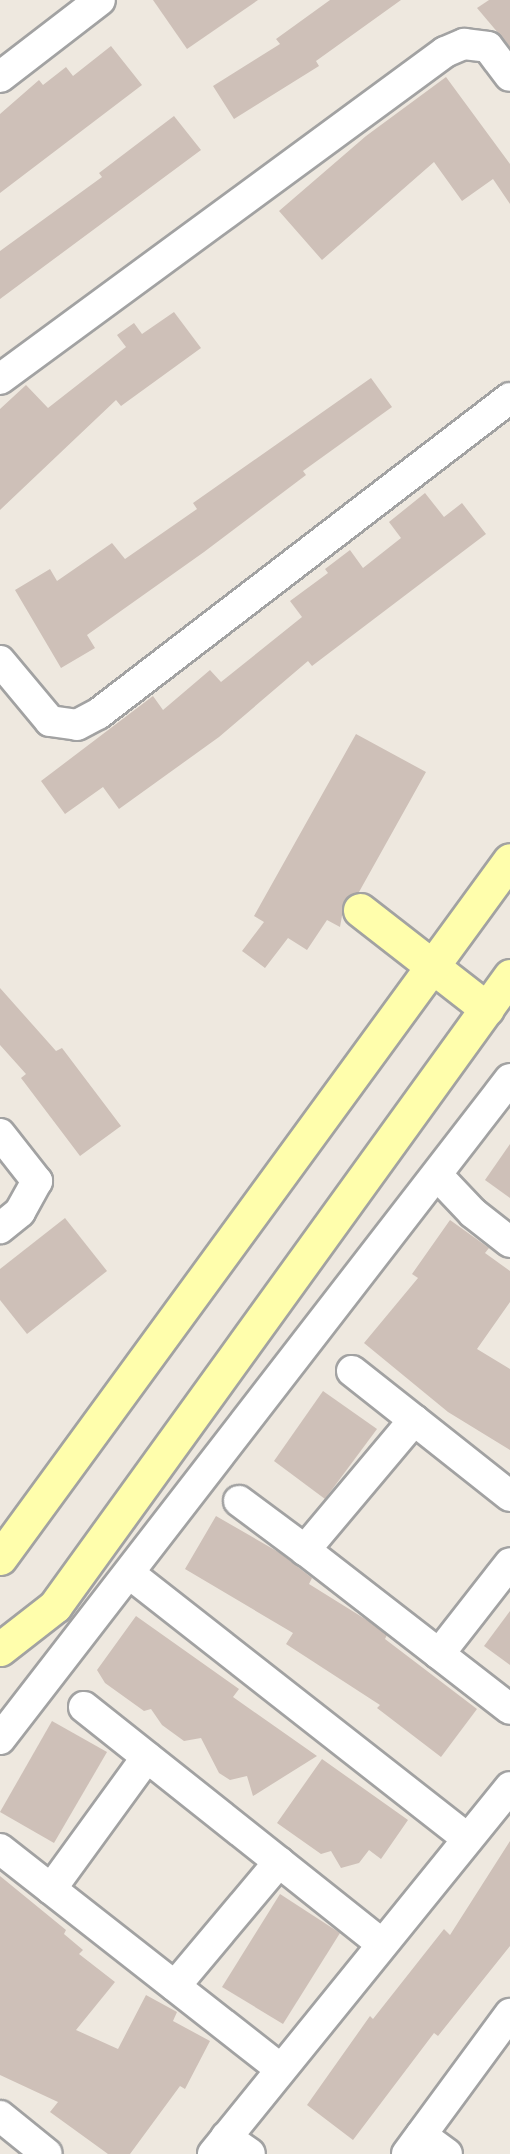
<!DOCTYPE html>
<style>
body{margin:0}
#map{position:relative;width:510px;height:2154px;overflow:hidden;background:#eee8df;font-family:Karla,sans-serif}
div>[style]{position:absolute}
.building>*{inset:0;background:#cec0b8}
.roads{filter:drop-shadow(2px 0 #a2a2a2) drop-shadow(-2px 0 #a2a2a2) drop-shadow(0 2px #a2a2a2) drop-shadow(0 -2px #a2a2a2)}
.street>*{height:30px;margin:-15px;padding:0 15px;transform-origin:15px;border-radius:15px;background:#fff}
.secondary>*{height:33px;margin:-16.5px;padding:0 16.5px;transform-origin:16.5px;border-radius:16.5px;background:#fffeac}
span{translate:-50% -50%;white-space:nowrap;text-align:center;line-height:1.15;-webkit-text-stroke:5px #fff;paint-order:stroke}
</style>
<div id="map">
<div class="building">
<i style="clip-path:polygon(153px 0,258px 0,187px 49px)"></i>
<i style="clip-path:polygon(330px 0,401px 0,316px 61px,319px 66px,234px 119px,213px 86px,280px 44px,276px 39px)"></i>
<i style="clip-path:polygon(489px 0,510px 0,510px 47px,477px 8px)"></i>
<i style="clip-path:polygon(111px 46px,142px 85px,0 193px,0 114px,39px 80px,43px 85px,66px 67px,73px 76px)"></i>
<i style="clip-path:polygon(446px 77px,510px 164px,510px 204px,493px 179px,462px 201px,434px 162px,322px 260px,279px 211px,366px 136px)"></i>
<i style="clip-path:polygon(174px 116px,201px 150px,0 299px,0 251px,102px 177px,99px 173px)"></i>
<i style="clip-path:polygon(174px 312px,201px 348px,121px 406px,116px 400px,0 510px,0 409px,26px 385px,48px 408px,126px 347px,117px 335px,134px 323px,142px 334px)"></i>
<i style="clip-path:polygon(371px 378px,392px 407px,303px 471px,306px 475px,204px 552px,87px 635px,95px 648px,61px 668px,15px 590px,50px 569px,57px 581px,112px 543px,125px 559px,197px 509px,193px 503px)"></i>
<i style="clip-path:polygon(425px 493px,444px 517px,462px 503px,486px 534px,312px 666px,308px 661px,219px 737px,119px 809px,103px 787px,65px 814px,41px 781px,153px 696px,163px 710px,210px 670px,221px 682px,302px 617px,290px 601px,328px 573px,325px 569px,350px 550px,363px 568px,401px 538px,389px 522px)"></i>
<i style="clip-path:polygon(356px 734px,426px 772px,359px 892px,345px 899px,340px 927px,327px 920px,307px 950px,288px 938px,265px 968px,242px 951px,264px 922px,254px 916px)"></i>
<i style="clip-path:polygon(0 988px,56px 1051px,62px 1048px,121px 1126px,80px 1156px,21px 1078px,26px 1074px,0 1045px)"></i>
<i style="clip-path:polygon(510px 1144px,510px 1198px,485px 1180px)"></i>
<i style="clip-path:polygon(65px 1218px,107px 1271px,27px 1334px,0 1300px,0 1269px)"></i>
<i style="clip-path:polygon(450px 1220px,489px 1248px,485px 1253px,510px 1271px,510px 1302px,477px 1349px,510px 1369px,510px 1450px,448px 1412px,364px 1343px,418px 1278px,412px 1274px)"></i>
<i style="clip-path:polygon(323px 1391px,377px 1429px,325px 1499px,274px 1461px)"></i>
<i style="clip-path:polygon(216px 1516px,280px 1553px,312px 1578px,309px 1584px,370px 1622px,387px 1635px,385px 1639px,477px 1709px,441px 1757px,377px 1708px,380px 1705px,286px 1644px,293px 1633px,185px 1569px)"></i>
<i style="clip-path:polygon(510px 1611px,510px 1665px,484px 1646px)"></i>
<i style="clip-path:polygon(136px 1616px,239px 1689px,233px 1697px,317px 1756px,253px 1796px,247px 1776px,230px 1780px,219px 1773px,201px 1738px,184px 1741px,162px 1725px,151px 1709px,144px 1711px,105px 1683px,97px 1670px)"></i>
<i style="clip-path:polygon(52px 1721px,107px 1752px,54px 1843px,0 1812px)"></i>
<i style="clip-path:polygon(322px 1759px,408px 1820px,381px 1859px,369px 1850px,359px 1863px,341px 1868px,331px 1851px,321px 1854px,277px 1823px)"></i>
<i style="clip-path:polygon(510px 1841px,510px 1946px,438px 2036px,434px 2033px,353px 2140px,307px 2105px,370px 2016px,373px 2019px,444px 1929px,450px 1935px)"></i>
<i style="clip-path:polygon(0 1876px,66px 1930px,64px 1934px,83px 1950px,79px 1954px,115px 1982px,76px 2030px,118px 2049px,146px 1995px,177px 2012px,173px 2021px,210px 2041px,185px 2089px,180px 2086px,130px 2154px,108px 2154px,50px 2112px,58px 2102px,0 2075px)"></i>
<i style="clip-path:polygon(280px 1894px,340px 1933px,283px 2024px,222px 1987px)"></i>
</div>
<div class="roads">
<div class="street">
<i style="left:0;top:77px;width:126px;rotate:-37.6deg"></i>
<i style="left:0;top:379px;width:552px;rotate:-36.31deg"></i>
<i style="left:445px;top:52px;width:21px;rotate:-23deg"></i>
<i style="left:464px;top:44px;width:24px;rotate:7deg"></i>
<i style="left:488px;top:47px;width:36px;rotate:53deg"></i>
<i style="left:0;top:661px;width:78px;rotate:50.2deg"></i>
<i style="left:50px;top:721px;width:27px;rotate:8deg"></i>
<i style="left:77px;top:725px;width:24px;rotate:-28deg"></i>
<i style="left:98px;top:714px;width:519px;rotate:-37.49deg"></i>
<i style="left:0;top:1134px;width:60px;rotate:51.8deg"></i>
<i style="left:37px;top:1181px;width:35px;rotate:119deg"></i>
<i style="left:20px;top:1212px;width:26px;rotate:141deg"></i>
<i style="left:437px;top:1175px;width:52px;rotate:46.5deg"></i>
<i style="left:473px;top:1213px;width:47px;rotate:38.1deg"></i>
<i style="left:352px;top:1371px;width:79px;rotate:38.3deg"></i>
<i style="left:510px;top:1496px;width:122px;rotate:-141.6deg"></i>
<i style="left:414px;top:1420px;width:170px;rotate:130deg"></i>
<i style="left:305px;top:1550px;width:259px;rotate:37.8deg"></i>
<i style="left:239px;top:1501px;width:82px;rotate:36.6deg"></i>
<i style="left:130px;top:1574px;width:429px;rotate:38.1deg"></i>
<i style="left:439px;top:1654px;width:115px;rotate:-52deg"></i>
<i style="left:84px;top:1707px;width:381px;rotate:38.5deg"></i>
<i style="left:0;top:1739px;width:834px;rotate:-52.31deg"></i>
<i style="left:0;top:1849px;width:357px;rotate:38.1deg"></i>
<i style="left:51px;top:1889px;width:163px;rotate:-54deg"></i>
<i style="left:175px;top:1986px;width:162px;rotate:-50deg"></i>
<i style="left:0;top:2116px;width:60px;rotate:39deg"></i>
<i style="left:421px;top:2135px;width:32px;rotate:36deg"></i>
<i style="left:226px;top:2137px;width:29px;rotate:35deg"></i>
<i style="left:213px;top:2154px;width:472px;rotate:-51deg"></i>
<i style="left:407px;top:2154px;width:174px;rotate:-53.7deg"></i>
</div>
<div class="secondary">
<i style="left:360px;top:910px;width:161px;rotate:37.9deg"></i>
<i style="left:0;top:1558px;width:864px;rotate:-53.85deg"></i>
<i style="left:0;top:1649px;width:70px;rotate:-38deg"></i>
<i style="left:55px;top:1606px;width:777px;rotate:-54.16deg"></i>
</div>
</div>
</div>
